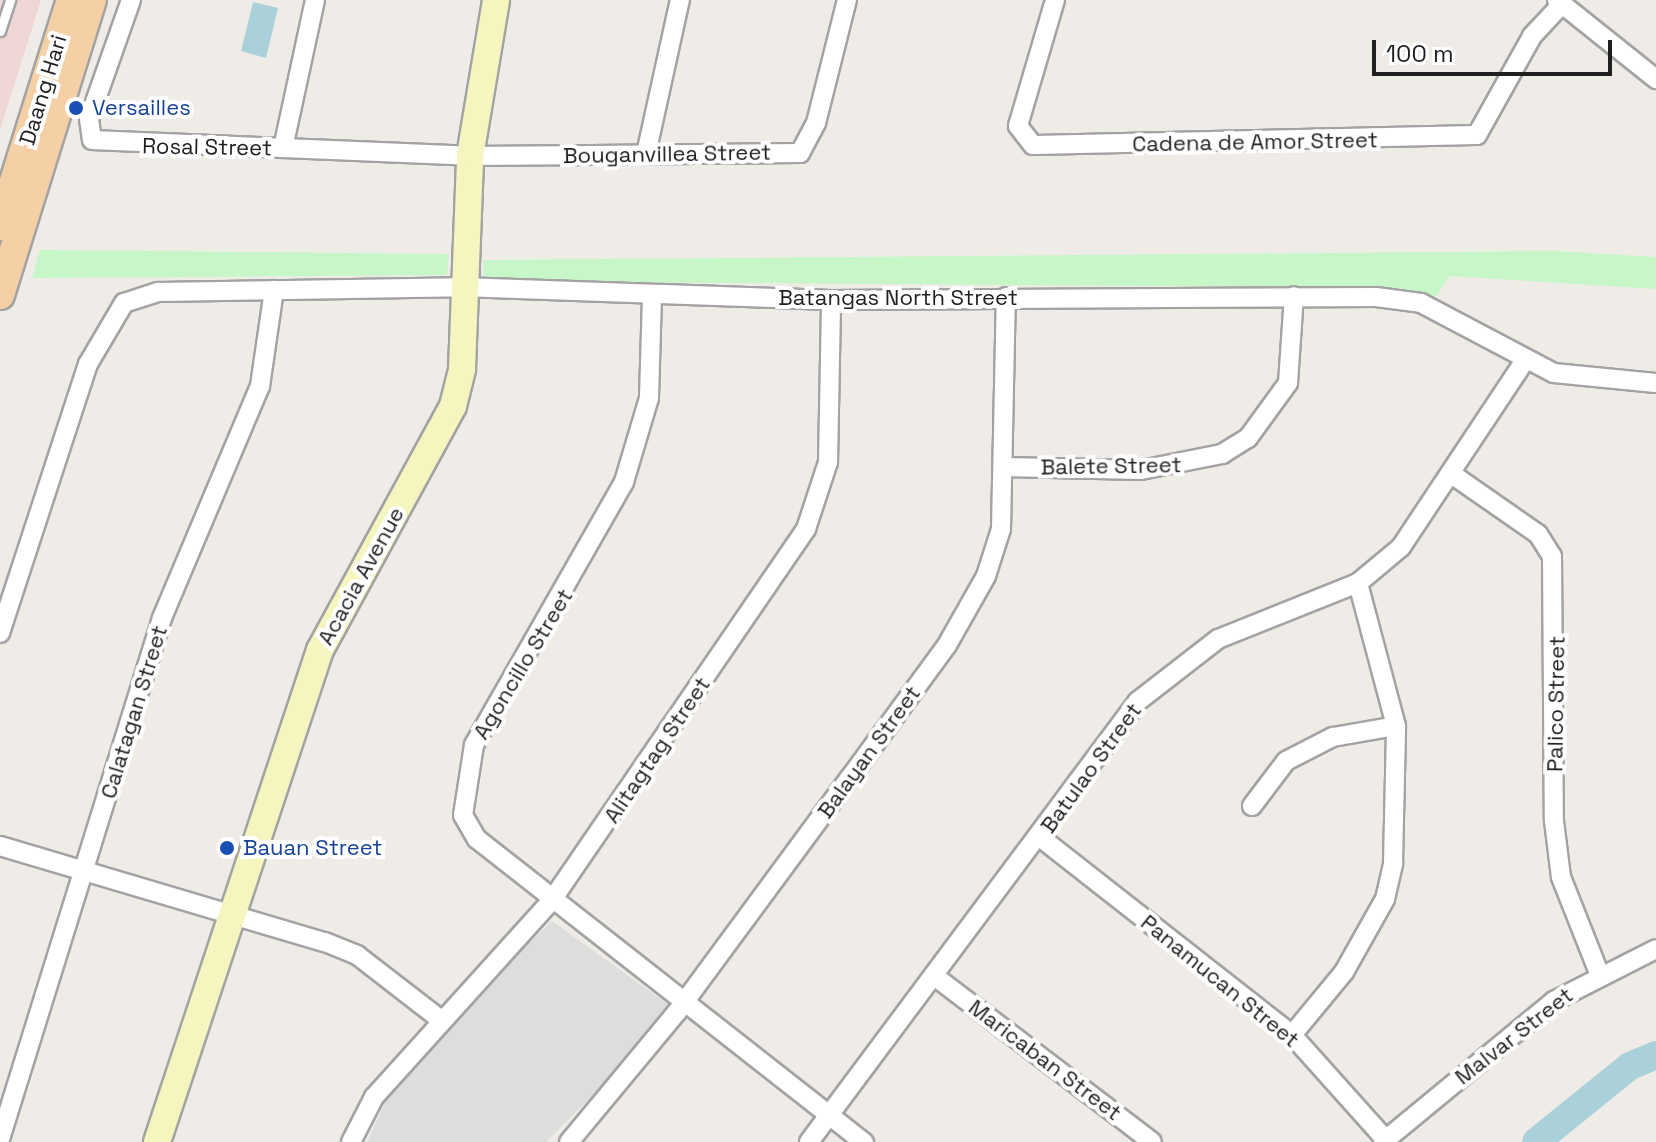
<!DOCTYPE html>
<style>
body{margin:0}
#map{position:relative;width:1656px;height:1142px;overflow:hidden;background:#efece7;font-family:"Space Grotesk",sans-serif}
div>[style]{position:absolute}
.residential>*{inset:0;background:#ddd}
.commercial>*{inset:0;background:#efd7d7}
.park>*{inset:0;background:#c7f6c9}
.water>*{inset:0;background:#aad1da}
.river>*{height:28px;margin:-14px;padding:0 14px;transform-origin:14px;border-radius:14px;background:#aad1da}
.roads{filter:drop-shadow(2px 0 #a3a3a3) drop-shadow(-2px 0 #a3a3a3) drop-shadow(0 2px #a3a3a3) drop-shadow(0 -2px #a3a3a3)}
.lane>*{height:9px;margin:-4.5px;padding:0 4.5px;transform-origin:4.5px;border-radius:4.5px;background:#fff}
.street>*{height:18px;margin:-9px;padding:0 9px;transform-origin:9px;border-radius:9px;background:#fff}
.secondary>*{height:26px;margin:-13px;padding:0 13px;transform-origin:13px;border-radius:13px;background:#f5f5bf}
.primary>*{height:28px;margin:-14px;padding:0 14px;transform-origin:14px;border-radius:14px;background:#f5cfa6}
.dots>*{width:22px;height:22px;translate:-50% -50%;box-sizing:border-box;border:4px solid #fff;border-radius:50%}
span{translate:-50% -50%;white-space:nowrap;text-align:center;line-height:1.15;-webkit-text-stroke:8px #fff;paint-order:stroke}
.street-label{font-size:22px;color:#1f1f1f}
.transit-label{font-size:22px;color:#164399}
.left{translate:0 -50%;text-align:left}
.scale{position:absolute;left:1372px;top:40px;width:240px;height:36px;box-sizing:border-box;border:4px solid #1f1f1f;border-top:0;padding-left:10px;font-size:24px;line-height:28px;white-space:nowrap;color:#1f1f1f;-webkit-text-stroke:6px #fff;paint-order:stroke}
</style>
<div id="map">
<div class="residential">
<i style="clip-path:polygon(552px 921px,677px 1011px,546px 1142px,367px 1142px,403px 1064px)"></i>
</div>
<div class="commercial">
<i style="clip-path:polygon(0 0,41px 0,0 130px)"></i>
</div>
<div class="park">
<i style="clip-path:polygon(40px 250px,449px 254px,447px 275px,32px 278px)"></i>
<i style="clip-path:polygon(1554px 251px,1656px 257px,1656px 289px,1450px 276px,1434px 299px,1400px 288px,484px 281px,483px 260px)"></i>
</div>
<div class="water">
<i style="clip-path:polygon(253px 2px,278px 8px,266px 58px,241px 51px)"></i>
</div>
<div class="river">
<i style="left:1536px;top:1142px;width:121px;rotate:-39deg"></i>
<i style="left:1630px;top:1066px;width:28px;rotate:-23deg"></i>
</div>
<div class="roads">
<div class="lane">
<i style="left:0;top:31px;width:33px;rotate:-72deg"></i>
</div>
<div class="street">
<i style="left:131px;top:0;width:126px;rotate:109.4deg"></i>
<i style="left:89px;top:119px;width:21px;rotate:82deg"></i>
<i style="left:92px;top:140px;width:378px;rotate:2.4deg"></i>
<i style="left:470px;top:156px;width:330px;rotate:-0.5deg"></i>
<i style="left:800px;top:153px;width:34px;rotate:-62deg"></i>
<i style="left:816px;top:123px;width:127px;rotate:-75.9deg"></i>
<i style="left:1055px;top:0;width:131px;rotate:106.4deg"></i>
<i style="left:1018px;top:126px;width:24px;rotate:52deg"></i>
<i style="left:1033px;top:145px;width:444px;rotate:-1.3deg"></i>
<i style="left:1477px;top:135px;width:113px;rotate:-60.9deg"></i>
<i style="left:1532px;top:36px;width:42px;rotate:-46.9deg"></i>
<i style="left:1557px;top:0;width:127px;rotate:38.6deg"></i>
<i style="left:283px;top:148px;width:151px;rotate:-77.8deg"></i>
<i style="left:646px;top:154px;width:158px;rotate:-77.6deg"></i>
<i style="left:652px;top:296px;width:102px;rotate:91.7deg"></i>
<i style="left:649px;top:398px;width:88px;rotate:106.6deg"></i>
<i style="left:624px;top:482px;width:303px;rotate:119.7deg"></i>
<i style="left:474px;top:745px;width:71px;rotate:98.9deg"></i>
<i style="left:463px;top:815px;width:28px;rotate:60deg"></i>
<i style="left:477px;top:839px;width:492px;rotate:38.1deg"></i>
<i style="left:1004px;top:467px;width:137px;rotate:1.3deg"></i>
<i style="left:1141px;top:470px;width:83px;rotate:-11.2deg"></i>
<i style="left:1222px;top:454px;width:31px;rotate:-32deg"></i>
<i style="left:1248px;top:438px;width:68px;rotate:-54deg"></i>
<i style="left:1288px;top:383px;width:87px;rotate:-86.1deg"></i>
<i style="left:1453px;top:475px;width:103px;rotate:34.8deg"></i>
<i style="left:1538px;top:534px;width:26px;rotate:58deg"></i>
<i style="left:1552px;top:556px;width:265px;rotate:89.6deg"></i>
<i style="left:1554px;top:821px;width:56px;rotate:82.9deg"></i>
<i style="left:1561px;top:877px;width:103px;rotate:68.4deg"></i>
<i style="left:0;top:633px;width:283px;rotate:-71.9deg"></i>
<i style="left:88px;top:364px;width:71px;rotate:-59.5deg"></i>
<i style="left:124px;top:303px;width:36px;rotate:-18deg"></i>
<i style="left:158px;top:292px;width:303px;rotate:-0.9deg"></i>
<i style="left:461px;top:287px;width:370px;rotate:2deg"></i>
<i style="left:831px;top:300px;width:545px;rotate:-0.32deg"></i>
<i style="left:1376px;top:297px;width:45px;rotate:7.6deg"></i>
<i style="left:1421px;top:303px;width:150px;rotate:27.8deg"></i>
<i style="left:1554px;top:373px;width:102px;rotate:5.6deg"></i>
<i style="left:1252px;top:806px;width:56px;rotate:-52.9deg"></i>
<i style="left:1286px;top:761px;width:53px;rotate:-27.1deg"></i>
<i style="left:1333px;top:737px;width:64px;rotate:-9.9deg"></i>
<i style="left:1041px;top:838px;width:319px;rotate:38.1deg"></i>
<i style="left:1292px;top:1035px;width:141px;rotate:48.2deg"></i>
<i style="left:0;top:846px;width:339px;rotate:16.5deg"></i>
<i style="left:325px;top:942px;width:35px;rotate:22deg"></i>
<i style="left:357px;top:955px;width:106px;rotate:37.7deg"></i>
<i style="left:937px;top:978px;width:270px;rotate:37.3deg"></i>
<i style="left:1292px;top:1035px;width:82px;rotate:-50.5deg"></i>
<i style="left:1344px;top:972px;width:84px;rotate:-60.7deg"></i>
<i style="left:1385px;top:899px;width:37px;rotate:-77deg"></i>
<i style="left:1393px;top:863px;width:137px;rotate:-88.7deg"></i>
<i style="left:1396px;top:726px;width:148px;rotate:-104.9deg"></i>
<i style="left:0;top:1139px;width:546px;rotate:-72.73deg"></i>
<i style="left:162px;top:618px;width:252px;rotate:-67.1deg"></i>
<i style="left:260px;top:386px;width:97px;rotate:-81.7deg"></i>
<i style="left:351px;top:1142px;width:51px;rotate:-62.9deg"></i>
<i style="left:374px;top:1097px;width:266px;rotate:-47.9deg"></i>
<i style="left:552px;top:900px;width:450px;rotate:-55.6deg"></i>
<i style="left:806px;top:529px;width:71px;rotate:-71.8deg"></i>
<i style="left:828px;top:462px;width:162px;rotate:-88.9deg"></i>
<i style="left:569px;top:1142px;width:169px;rotate:-50.3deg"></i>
<i style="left:677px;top:1012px;width:290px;rotate:-53.6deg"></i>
<i style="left:849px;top:779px;width:166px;rotate:-53.8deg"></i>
<i style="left:947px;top:645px;width:79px;rotate:-60.5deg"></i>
<i style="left:986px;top:576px;width:49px;rotate:-72.3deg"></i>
<i style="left:1001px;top:529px;width:232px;rotate:-88.8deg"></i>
<i style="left:809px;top:1142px;width:550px;rotate:-53.28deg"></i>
<i style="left:1138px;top:701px;width:101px;rotate:-37.8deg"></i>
<i style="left:1218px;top:639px;width:151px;rotate:-21.8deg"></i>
<i style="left:1358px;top:583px;width:56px;rotate:-39.9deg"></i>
<i style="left:1401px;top:547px;width:222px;rotate:-56.4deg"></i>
<i style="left:1383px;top:1142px;width:222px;rotate:-39.5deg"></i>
<i style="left:1554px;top:1001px;width:114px;rotate:-27deg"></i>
</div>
<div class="secondary">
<i style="left:157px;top:1142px;width:518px;rotate:-71.67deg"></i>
<i style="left:320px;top:650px;width:278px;rotate:-61.4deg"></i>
<i style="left:453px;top:406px;width:38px;rotate:-76deg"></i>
<i style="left:462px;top:369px;width:213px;rotate:-87.8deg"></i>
<i style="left:470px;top:156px;width:158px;rotate:-80.5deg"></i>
</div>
<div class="primary">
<i style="left:0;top:226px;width:237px;rotate:-72.6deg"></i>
<i style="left:0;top:295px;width:309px;rotate:-72.7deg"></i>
</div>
</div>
<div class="dots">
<i style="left:76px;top:108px;background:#1a4fb4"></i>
<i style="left:227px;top:848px;background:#1a4fb4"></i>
</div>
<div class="street-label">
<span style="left:43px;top:90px;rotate:-73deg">Daang Hari</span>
<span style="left:1255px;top:142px;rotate:-1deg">Cadena de Amor Street</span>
<span style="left:207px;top:147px;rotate:1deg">Rosal Street</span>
<span style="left:667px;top:154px;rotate:-1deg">Bouganvillea Street</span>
<span style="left:898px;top:298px">Batangas North Street</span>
<span style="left:1111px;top:466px;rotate:-1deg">Balete Street</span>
<span style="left:361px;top:576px;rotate:-61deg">Acacia Avenue</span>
<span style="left:523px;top:664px;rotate:-59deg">Agoncillo Street</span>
<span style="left:1556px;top:704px;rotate:-89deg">Palico Street</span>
<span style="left:134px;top:712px;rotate:-73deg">Calatagan Street</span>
<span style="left:657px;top:750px;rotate:-56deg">Alitagtag Street</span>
<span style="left:869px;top:752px;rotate:-54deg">Balayan Street</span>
<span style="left:1091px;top:768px;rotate:-54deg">Batulao Street</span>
<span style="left:1220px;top:981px;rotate:39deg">Panamucan Street</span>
<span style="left:1514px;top:1036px;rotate:-38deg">Malvar Street</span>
<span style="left:1045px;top:1060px;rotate:37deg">Maricaban Street</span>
</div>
<div class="transit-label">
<span class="left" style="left:92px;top:108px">Versailles</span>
<span class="left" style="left:243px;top:848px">Bauan Street</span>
</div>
<div class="scale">100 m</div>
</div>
